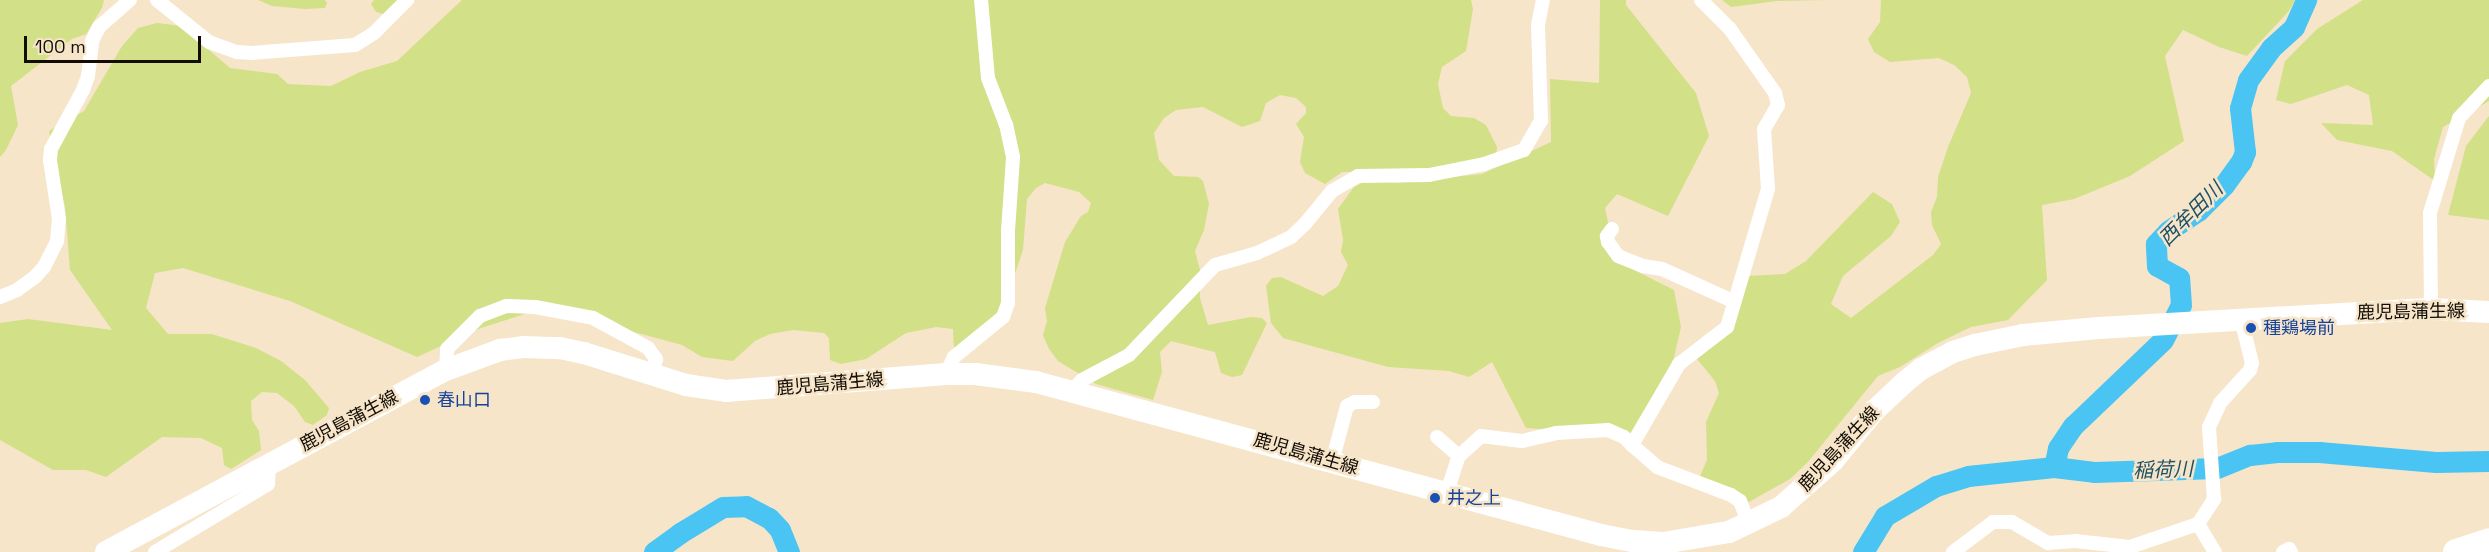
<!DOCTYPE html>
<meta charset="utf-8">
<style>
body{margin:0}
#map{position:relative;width:2489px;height:552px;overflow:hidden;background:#f6e5c9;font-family:"Space Grotesk","Noto Sans JP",sans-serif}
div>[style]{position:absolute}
.green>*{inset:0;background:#d2e087}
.river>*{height:21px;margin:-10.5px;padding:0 10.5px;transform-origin:10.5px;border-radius:10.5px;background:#4ac4f3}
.minor>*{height:14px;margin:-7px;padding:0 7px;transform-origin:7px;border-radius:7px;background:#fff}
.primary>*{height:22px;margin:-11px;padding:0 11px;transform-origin:11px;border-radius:11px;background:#fff}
.motorway>*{height:26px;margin:-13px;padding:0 13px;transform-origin:13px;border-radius:13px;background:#fff}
.dots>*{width:16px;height:16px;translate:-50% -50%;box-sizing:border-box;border:3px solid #f6e5c9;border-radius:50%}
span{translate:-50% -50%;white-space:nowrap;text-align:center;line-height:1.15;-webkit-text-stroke:5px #f6e5c9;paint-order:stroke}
.street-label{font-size:18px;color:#120c04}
.transit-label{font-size:18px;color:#164399}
.left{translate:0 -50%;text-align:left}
.water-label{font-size:20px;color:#1f5165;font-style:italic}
.scale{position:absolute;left:24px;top:36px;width:177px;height:27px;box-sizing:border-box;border:3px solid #120c04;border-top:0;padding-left:8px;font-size:18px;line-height:21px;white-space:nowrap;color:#120c04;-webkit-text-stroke:4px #f6e5c9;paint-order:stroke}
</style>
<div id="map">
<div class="green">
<i style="clip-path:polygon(0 0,104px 0,102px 8px,86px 34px,72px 39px,11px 86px,18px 125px,6px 150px,0 157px)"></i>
<i style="clip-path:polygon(258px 0,325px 0,327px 3px,325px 8px,305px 9px,272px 6px)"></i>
<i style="clip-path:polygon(374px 0,398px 0,383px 14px,376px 12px,371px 4px)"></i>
<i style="clip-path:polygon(462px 0,1471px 0,1473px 9px,1466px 51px,1442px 67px,1438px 84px,1443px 108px,1451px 116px,1474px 118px,1486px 125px,1497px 147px,1496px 156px,1440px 170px,1342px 172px,1325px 184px,1305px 173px,1300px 162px,1304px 137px,1296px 124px,1306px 113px,1306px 107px,1296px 98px,1280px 95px,1266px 103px,1260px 121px,1242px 127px,1203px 107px,1176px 110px,1164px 118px,1154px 133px,1159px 160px,1174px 176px,1198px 177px,1203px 181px,1209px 204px,1204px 230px,1195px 251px,1200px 270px,1200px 298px,1208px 325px,1251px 317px,1262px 318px,1267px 323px,1242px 375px,1232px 377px,1221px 373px,1215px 352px,1171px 341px,1160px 352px,1162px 372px,1153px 400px,1096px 384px,1058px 361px,1049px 349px,1043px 335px,1047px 321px,1045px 308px,1065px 242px,1081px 216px,1088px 212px,1091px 203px,1079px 192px,1045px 183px,1036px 188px,1027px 199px,1023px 250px,1002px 312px,954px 350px,953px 329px,936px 327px,906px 333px,866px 359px,841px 364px,830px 360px,829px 338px,824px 333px,793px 330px,770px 334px,755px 341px,733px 361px,702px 357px,682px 345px,608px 325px,531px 312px,481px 328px,417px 357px,290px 301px,183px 268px,155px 273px,146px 308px,168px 334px,212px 334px,256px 348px,281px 361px,305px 380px,329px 408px,327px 415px,313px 425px,305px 422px,294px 406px,277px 393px,262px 392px,251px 401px,252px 420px,259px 431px,261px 450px,231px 469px,224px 465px,222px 448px,201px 438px,162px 437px,106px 477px,86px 470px,53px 470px,0 440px,0 323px,28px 319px,112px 330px,70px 270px,65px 207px,49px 131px,84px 111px,122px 46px,138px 28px,157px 23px,181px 26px,230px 68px,277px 74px,288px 84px,331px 86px,360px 72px,397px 61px)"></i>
<i style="clip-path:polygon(1600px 0,1626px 0,1626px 5px,1696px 93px,1709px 136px,1668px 216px,1617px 194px,1605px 208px,1616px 261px,1674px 290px,1681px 327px,1673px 362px,1629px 435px,1526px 428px,1492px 362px,1469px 377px,1449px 371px,1388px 367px,1283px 338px,1271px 323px,1266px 286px,1272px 278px,1281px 277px,1323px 296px,1338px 286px,1348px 265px,1341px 252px,1343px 240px,1338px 209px,1354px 187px,1370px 179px,1395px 183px,1482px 174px,1551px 142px,1550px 79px,1599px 83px)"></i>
<i style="clip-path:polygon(1722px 0,1827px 0,1777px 1px,1731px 7px)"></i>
<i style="clip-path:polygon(1881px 0,2295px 0,2289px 11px,2247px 56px,2219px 47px,2183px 30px,2165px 56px,2184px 141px,2130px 176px,2074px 199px,2042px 205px,2047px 280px,2008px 320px,1971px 327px,1938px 343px,1900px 367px,1878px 376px,1807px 463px,1790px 479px,1749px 502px,1736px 492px,1700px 476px,1707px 460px,1706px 422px,1719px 393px,1715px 381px,1697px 359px,1727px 333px,1747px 276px,1785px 274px,1806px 261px,1873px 192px,1892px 204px,1900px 222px,1891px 236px,1843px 276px,1831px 304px,1851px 318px,1933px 255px,1941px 244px,1932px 225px,1931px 212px,1937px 197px,1938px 177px,1948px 147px,1971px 93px,1967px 77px,1954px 65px,1939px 58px,1890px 62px,1874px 52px,1868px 39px,1880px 22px)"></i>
<i style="clip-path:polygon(2363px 0,2489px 0,2489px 101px,2443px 127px,2434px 159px,2435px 181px,2392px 151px,2337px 140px,2321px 123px,2373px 125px,2369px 95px,2347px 85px,2291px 104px,2276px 100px,2285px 61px,2317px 29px)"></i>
<i style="clip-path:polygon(2489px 116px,2489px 220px,2448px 215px,2466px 146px)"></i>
</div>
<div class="river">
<i style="left:2054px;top:467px;width:19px;rotate:-78deg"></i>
<i style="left:2058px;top:448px;width:27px;rotate:-56deg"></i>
<i style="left:2073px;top:426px;width:124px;rotate:-43.7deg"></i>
<i style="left:2163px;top:340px;width:39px;rotate:-63deg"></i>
<i style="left:2181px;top:305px;width:27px;rotate:-94deg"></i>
<i style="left:2179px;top:278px;width:25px;rotate:-151deg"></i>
<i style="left:2157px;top:266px;width:22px;rotate:-93deg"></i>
<i style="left:2156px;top:244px;width:18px;rotate:-47deg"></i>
<i style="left:2168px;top:231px;width:36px;rotate:-34deg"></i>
<i style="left:2198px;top:211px;width:37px;rotate:-45deg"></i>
<i style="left:2224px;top:185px;width:29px;rotate:-54deg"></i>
<i style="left:2241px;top:162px;width:11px;rotate:-68deg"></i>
<i style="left:2245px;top:152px;width:44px;rotate:-96.5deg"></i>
<i style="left:2240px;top:108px;width:29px;rotate:-74deg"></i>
<i style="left:2248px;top:80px;width:39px;rotate:-54deg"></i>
<i style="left:2271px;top:48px;width:31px;rotate:-42deg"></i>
<i style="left:2294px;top:27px;width:30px;rotate:-66deg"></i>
<i style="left:654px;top:552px;width:32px;rotate:-36deg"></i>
<i style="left:680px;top:533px;width:50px;rotate:-31.2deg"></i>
<i style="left:723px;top:507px;width:23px;rotate:-2deg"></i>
<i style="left:746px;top:506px;width:26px;rotate:28deg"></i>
<i style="left:769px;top:518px;width:16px;rotate:47deg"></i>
<i style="left:780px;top:530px;width:24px;rotate:68deg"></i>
<i style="left:1863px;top:552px;width:42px;rotate:-58.6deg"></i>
<i style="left:1885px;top:516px;width:59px;rotate:-30.5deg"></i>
<i style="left:1936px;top:486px;width:34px;rotate:-17deg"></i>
<i style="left:1968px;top:476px;width:86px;rotate:-6deg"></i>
<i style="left:2054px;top:467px;width:40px;rotate:7.1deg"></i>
<i style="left:2094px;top:472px;width:123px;rotate:-1.9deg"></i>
<i style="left:2217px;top:468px;width:35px;rotate:-22deg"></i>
<i style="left:2250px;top:455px;width:27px;rotate:-6deg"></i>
<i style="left:2277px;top:452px;width:42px"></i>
<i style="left:2319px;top:452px;width:117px;rotate:4.9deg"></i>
<i style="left:2436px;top:462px;width:53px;rotate:-1.1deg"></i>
</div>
<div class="minor">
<i style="left:157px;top:0;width:67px;rotate:38.9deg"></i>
<i style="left:209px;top:42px;width:30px;rotate:20deg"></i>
<i style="left:237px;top:52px;width:15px;rotate:4deg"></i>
<i style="left:252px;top:53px;width:103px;rotate:-4.4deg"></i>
<i style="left:355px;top:45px;width:22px;rotate:-32deg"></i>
<i style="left:374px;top:33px;width:47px;rotate:-45deg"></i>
<i style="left:1701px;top:0;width:41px;rotate:45deg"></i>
<i style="left:1730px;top:29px;width:78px;rotate:54.9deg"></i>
<i style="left:1775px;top:93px;width:12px;rotate:76deg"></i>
<i style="left:1778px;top:105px;width:28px;rotate:120deg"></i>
<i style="left:1764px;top:129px;width:60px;rotate:86.2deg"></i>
<i style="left:1768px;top:189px;width:144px;rotate:106.5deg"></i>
<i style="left:1727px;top:327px;width:61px;rotate:142.4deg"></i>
<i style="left:1679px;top:364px;width:94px;rotate:120.1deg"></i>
<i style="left:1632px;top:445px;width:33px;rotate:41deg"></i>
<i style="left:1657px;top:467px;width:79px;rotate:20.7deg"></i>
<i style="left:1731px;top:495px;width:11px;rotate:34deg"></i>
<i style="left:1740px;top:501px;width:26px;rotate:69deg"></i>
<i style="left:1612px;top:229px;width:9px;rotate:126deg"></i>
<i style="left:1607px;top:236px;width:6px;rotate:81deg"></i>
<i style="left:1608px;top:242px;width:17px;rotate:54deg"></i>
<i style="left:1618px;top:256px;width:27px;rotate:22deg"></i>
<i style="left:1643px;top:266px;width:19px;rotate:9deg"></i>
<i style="left:1662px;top:269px;width:78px;rotate:24.3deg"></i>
<i style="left:0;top:297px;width:18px;rotate:-22deg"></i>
<i style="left:17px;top:290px;width:22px;rotate:-36deg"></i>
<i style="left:35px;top:277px;width:13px;rotate:-48deg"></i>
<i style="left:44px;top:267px;width:29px;rotate:-63deg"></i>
<i style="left:57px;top:241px;width:22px;rotate:-85deg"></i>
<i style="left:59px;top:219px;width:60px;rotate:-98.7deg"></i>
<i style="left:50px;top:160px;width:11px;rotate:-85deg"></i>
<i style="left:51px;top:149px;width:67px;rotate:-61.5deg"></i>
<i style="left:83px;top:90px;width:15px;rotate:-70deg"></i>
<i style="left:88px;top:76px;width:35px;rotate:-83deg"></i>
<i style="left:92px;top:41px;width:16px;rotate:-63deg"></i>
<i style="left:99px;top:27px;width:41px;rotate:-41.1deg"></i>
<i style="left:2431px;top:309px;width:96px;rotate:-90.6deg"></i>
<i style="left:2430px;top:213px;width:99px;rotate:-73deg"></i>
<i style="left:2459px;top:118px;width:44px;rotate:-46.8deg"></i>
<i style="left:446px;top:370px;width:21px;rotate:-87deg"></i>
<i style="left:447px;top:349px;width:47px;rotate:-45deg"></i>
<i style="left:480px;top:316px;width:28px;rotate:-21deg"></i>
<i style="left:506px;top:306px;width:29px;rotate:2deg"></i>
<i style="left:535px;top:307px;width:59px;rotate:10.7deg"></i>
<i style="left:593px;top:318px;width:63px;rotate:28.6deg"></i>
<i style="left:648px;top:348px;width:14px;rotate:54deg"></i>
<i style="left:656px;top:359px;width:16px;rotate:104deg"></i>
<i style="left:946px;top:374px;width:19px;rotate:-65deg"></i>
<i style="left:954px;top:357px;width:63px;rotate:-39.2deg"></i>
<i style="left:1003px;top:317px;width:15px;rotate:-70deg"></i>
<i style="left:1008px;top:303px;width:72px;rotate:-90deg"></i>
<i style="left:1008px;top:231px;width:74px;rotate:-86.1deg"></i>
<i style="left:1013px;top:157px;width:33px;rotate:-102deg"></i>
<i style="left:1006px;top:125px;width:50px;rotate:-111deg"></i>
<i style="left:988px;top:78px;width:78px;rotate:-95.1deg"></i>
<i style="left:1073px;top:390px;width:13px;rotate:-48deg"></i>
<i style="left:1082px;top:380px;width:53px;rotate:-28deg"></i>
<i style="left:1129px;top:355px;width:124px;rotate:-46.3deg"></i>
<i style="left:1215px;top:265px;width:44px;rotate:-15.9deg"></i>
<i style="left:1257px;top:253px;width:38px;rotate:-25deg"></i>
<i style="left:1291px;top:237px;width:18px;rotate:-43deg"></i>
<i style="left:1304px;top:225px;width:44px;rotate:-50.5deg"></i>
<i style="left:1332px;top:191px;width:30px;rotate:-30deg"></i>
<i style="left:1358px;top:176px;width:71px;rotate:-0.8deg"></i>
<i style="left:1429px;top:175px;width:56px;rotate:-11.3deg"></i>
<i style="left:1484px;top:164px;width:42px;rotate:-19.3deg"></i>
<i style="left:1524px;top:150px;width:34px;rotate:-60deg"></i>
<i style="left:1541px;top:121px;width:96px;rotate:-91.8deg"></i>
<i style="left:1538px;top:25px;width:25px;rotate:-79deg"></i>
<i style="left:1437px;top:437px;width:29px;rotate:41deg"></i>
<i style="left:1332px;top:462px;width:58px;rotate:-75deg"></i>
<i style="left:1347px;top:406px;width:9px;rotate:-27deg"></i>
<i style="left:1355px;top:402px;width:18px"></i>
<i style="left:1447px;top:492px;width:38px;rotate:-72deg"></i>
<i style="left:1459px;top:456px;width:30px;rotate:-42deg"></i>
<i style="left:1481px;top:436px;width:41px;rotate:7deg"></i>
<i style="left:1522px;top:441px;width:35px;rotate:-13deg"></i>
<i style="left:1556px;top:433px;width:52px;rotate:-3.3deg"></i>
<i style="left:1608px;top:430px;width:17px;rotate:24deg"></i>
<i style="left:1624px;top:437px;width:11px;rotate:45deg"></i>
<i style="left:2198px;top:524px;width:33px;rotate:59deg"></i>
<i style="left:155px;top:552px;width:132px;rotate:-31deg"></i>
<i style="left:268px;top:484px;width:19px;rotate:-87deg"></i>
<i style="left:1953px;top:552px;width:50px;rotate:-36.9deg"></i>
<i style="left:1993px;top:522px;width:19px"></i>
<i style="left:2012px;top:522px;width:42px;rotate:30.3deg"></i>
<i style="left:2048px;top:543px;width:27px;rotate:-4deg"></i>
<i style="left:2075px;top:541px;width:55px;rotate:6.2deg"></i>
<i style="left:2130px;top:547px;width:72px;rotate:-18.7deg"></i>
<i style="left:2198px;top:524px;width:30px;rotate:-57deg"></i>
<i style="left:2214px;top:499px;width:72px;rotate:-94deg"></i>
<i style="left:2209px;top:427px;width:26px;rotate:-65deg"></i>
<i style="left:2220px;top:403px;width:45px;rotate:-47.7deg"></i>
<i style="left:2250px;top:370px;width:7px;rotate:-74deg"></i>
<i style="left:2252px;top:363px;width:45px;rotate:-104deg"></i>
<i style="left:2283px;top:552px;width:7px;rotate:-27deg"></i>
<i style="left:2289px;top:549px;width:4px;rotate:56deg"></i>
</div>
<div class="primary">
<i style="left:106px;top:552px;width:386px;rotate:-28.2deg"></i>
<i style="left:446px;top:370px;width:58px;rotate:-20.3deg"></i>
<i style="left:500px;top:350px;width:23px;rotate:-7deg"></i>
<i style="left:523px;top:347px;width:37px;rotate:2deg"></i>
<i style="left:560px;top:348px;width:25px;rotate:12deg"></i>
<i style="left:584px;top:353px;width:107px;rotate:17.4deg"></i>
<i style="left:686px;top:385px;width:40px;rotate:8.5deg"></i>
<i style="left:726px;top:391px;width:221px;rotate:-4.4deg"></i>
<i style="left:946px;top:374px;width:29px"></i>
<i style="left:975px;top:374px;width:62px;rotate:7.5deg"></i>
<i style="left:1036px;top:382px;width:585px;rotate:15.15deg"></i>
<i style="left:1601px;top:535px;width:33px;rotate:11deg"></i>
<i style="left:1633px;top:541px;width:30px;rotate:4deg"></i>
<i style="left:1663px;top:543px;width:67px;rotate:-9.5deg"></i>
<i style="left:1729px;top:532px;width:58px;rotate:-25.7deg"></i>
<i style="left:1781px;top:507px;width:69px;rotate:-41.5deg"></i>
<i style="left:1833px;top:461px;width:65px;rotate:-50.6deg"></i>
<i style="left:1874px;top:411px;width:42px;rotate:-43.1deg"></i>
<i style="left:1905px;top:382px;width:21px;rotate:-39deg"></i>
<i style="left:1921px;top:369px;width:36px;rotate:-28deg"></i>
<i style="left:1953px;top:352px;width:23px;rotate:-18deg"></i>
<i style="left:1975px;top:345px;width:49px;rotate:-11.8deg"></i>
<i style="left:2023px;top:335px;width:76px;rotate:-5.3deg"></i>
<i style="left:2099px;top:328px;width:333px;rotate:-3.3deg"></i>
<i style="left:2431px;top:309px;width:58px;rotate:3deg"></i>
</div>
<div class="motorway">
<i style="left:2456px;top:552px;width:35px;rotate:-18deg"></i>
</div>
<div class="dots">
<i style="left:2251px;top:328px;background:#1a4fb4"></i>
<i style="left:425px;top:400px;background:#1a4fb4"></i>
<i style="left:1435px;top:498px;background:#1a4fb4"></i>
</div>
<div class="street-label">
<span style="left:2411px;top:312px;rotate:-1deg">鹿児島蒲生線</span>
<span style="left:830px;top:384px;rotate:-5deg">鹿児島蒲生線</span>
<span style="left:349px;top:421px;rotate:-28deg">鹿児島蒲生線</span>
<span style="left:1839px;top:449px;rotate:-47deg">鹿児島蒲生線</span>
<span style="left:1306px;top:454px;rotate:16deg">鹿児島蒲生線</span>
</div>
<div class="transit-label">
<span class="left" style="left:2263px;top:328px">種鶏場前</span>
<span class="left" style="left:437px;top:400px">春山口</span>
<span class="left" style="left:1447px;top:498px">井之上</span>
</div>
<div class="water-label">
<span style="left:2191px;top:214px;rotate:-45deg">西牟田川</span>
<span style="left:2163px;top:470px;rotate:-2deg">稲荷川</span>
</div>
<div class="scale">100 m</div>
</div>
